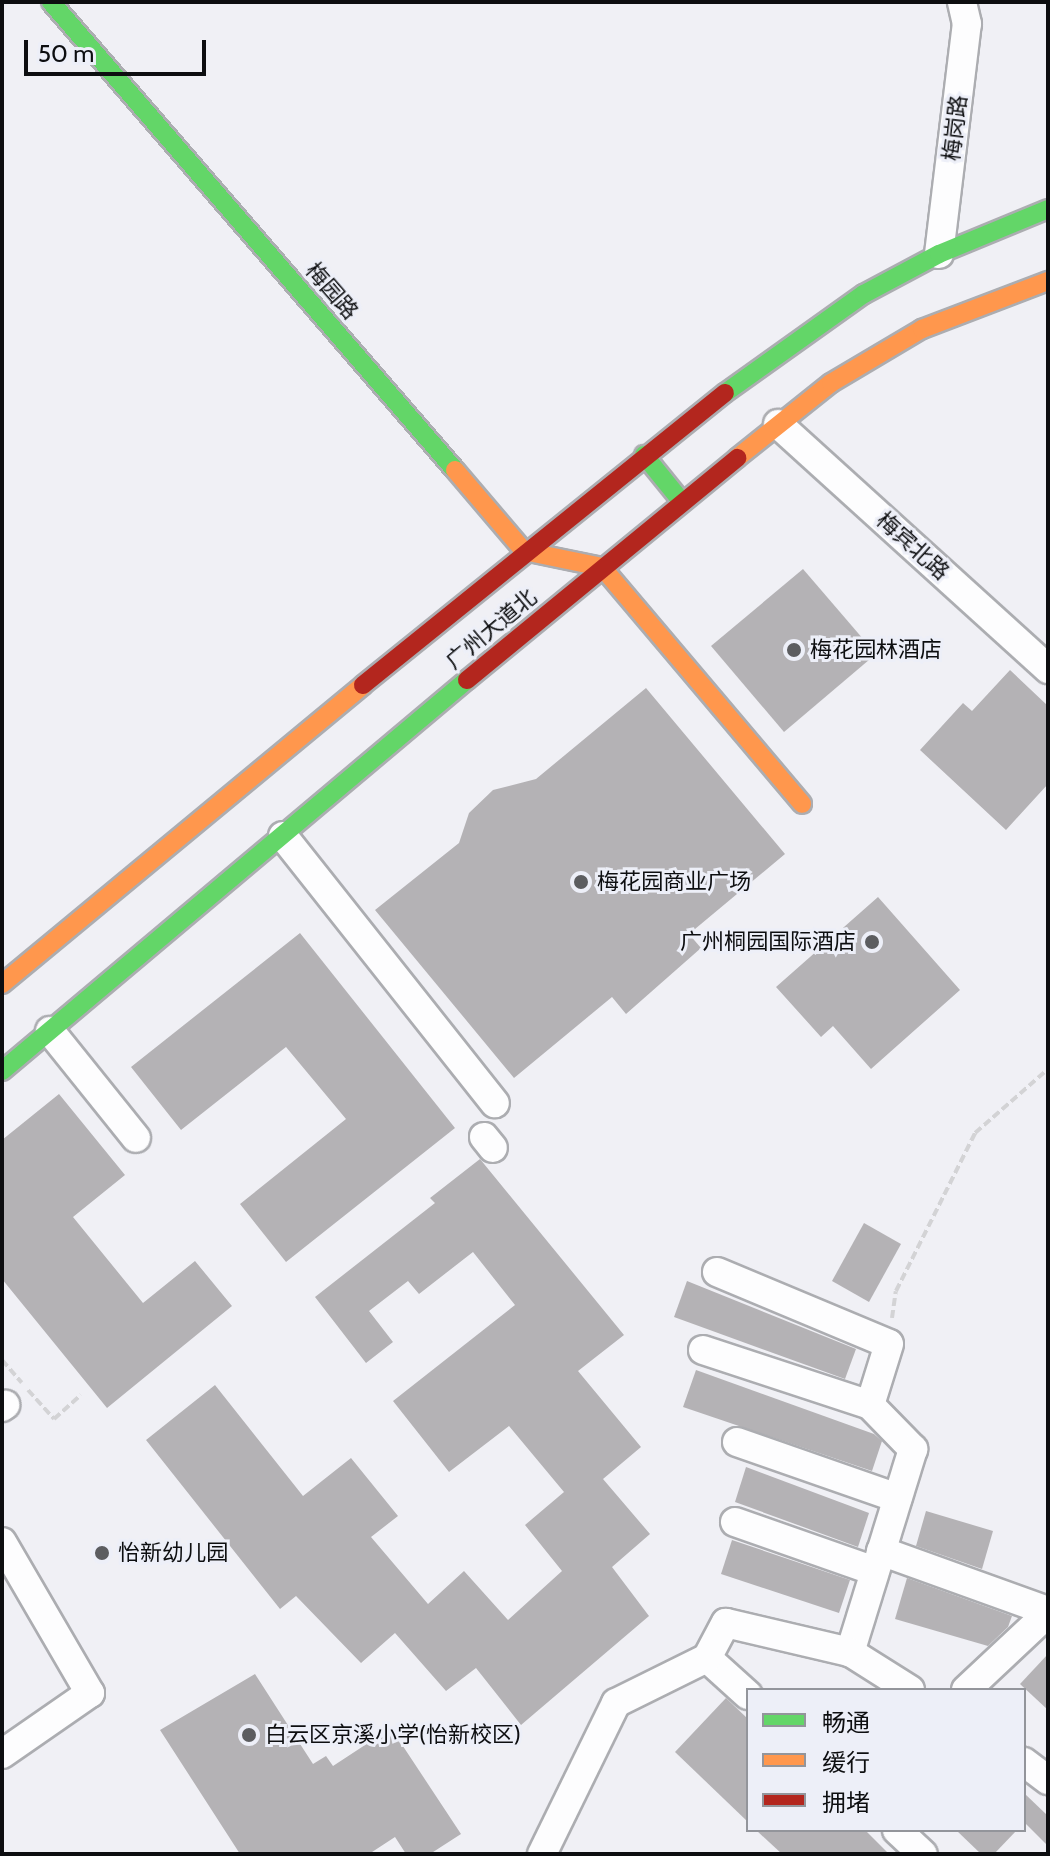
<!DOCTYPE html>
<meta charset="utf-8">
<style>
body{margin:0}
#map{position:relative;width:1050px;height:1856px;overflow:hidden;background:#f0f0f5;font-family:Cabin,"Noto Sans SC",sans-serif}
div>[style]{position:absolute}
.building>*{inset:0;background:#b4b2b5}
.path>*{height:4px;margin-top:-2px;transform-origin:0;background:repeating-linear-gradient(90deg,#d3d3d5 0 8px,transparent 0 12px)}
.roads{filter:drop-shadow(2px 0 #acadb1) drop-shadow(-2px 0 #acadb1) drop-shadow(0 2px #acadb1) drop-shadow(0 -2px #acadb1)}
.street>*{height:28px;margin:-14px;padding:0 14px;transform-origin:14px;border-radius:14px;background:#fdfdfe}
.fast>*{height:18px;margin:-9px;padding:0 9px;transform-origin:9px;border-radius:9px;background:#63d668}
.slow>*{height:18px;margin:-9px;padding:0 9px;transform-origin:9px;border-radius:9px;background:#ff974d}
.jam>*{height:18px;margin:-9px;padding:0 9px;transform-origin:9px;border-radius:9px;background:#b3261e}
.dots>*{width:22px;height:22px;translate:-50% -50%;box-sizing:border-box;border:4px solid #edeff8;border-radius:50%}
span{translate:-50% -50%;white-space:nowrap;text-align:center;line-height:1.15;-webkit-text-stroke:6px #edeff8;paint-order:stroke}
.street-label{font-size:22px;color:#0d0e10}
.poi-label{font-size:22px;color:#0d0e10}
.left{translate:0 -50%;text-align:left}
.right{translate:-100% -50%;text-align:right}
.frame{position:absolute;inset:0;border:4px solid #0d0e10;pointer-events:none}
.legend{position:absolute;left:746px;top:1688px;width:280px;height:144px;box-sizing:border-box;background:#edeff8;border:2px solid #93959b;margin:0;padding:10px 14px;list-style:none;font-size:24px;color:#0d0e10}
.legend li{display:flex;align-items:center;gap:16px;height:40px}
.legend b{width:40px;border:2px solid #93959b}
.scale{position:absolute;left:24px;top:40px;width:182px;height:36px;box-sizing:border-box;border:4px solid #0d0e10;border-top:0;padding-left:10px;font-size:24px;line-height:28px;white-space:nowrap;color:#0d0e10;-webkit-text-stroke:6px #edeff8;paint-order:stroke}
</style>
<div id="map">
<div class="building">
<i style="clip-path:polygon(803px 569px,876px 654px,784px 732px,711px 646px)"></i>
<i style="clip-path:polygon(1010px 670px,1048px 706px,1048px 784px,1006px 830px,920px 750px,963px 703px,972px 711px)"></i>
<i style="clip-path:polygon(646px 688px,785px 854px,689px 934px,701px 948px,626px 1014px,612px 997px,514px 1078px,375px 910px,459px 843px,469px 813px,493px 790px,536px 779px)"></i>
<i style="clip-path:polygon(878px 897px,960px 990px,871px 1069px,833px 1026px,821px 1037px,776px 987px)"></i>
<i style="clip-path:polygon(300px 933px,455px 1128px,286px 1262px,240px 1204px,346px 1119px,286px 1047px,181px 1130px,131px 1067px)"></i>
<i style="clip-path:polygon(59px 1094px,125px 1175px,73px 1217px,143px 1303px,195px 1261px,232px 1306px,107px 1408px,2px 1279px,2px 1140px)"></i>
<i style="clip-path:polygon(480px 1159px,624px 1335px,578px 1371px,641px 1447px,603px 1479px,650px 1534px,612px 1567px,649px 1616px,521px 1725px,476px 1668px,446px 1691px,395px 1633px,361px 1663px,296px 1596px,280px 1609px,146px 1440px,215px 1385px,303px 1496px,351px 1458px,398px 1516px,371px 1537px,428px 1604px,464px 1571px,508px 1620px,562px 1571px,525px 1525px,564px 1492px,509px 1426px,449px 1472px,393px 1401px,515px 1305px,473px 1252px,419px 1294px,408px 1281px,369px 1311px,393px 1342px,366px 1363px,315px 1297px,435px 1203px,430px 1198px)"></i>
<i style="clip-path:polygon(864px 1223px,901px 1244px,869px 1302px,832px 1281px)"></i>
<i style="clip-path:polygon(687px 1281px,856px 1349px,845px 1379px,674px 1317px)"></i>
<i style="clip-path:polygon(696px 1370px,874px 1434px,882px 1441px,872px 1471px,683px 1407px)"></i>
<i style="clip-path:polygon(746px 1467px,869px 1513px,858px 1547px,735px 1502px)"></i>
<i style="clip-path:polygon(926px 1511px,993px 1531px,982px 1569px,916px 1546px)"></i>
<i style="clip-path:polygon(732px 1540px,850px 1580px,839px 1613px,721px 1574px)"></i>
<i style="clip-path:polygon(907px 1578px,1012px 1616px,1008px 1627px,988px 1646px,895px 1619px)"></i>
<i style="clip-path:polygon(1048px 1654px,1048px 1710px,1020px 1684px)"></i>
<i style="clip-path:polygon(255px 1674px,313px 1764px,326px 1756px,333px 1766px,391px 1728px,461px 1834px,430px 1854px,406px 1854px,395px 1837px,369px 1854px,240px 1854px,160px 1730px)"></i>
<i style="clip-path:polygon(726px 1698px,748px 1719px,748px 1822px,675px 1752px)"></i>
<i style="clip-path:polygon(1024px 1793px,1048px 1816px,1048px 1846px,1024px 1822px)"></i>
<i style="clip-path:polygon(756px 1830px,865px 1830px,889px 1854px,782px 1854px)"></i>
<i style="clip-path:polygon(956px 1830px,1017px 1830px,994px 1854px,981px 1854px)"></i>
</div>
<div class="path">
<i style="left:892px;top:1318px;width:27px;rotate:-82deg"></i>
<i style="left:896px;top:1291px;width:177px;rotate:-63.4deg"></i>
<i style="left:975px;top:1133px;width:97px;rotate:-41.2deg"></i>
<i style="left:2px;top:1360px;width:30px;rotate:49deg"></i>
<i style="left:28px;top:1390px;width:39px;rotate:48deg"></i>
<i style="left:54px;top:1419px;width:36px;rotate:-42deg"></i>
</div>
<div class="roads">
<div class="street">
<i style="left:939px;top:254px;width:232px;rotate:-83.1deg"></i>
<i style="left:967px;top:24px;width:23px;rotate:-103deg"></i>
<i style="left:778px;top:424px;width:365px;rotate:42.2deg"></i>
<i style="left:283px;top:836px;width:341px;rotate:51.6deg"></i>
<i style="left:50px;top:1031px;width:137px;rotate:51.2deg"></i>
<i style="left:484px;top:1137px;width:14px;rotate:51deg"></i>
<i style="left:717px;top:1272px;width:186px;rotate:22.7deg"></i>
<i style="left:889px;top:1344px;width:64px;rotate:107.3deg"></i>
<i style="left:870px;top:1405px;width:62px;rotate:45.7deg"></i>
<i style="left:913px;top:1449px;width:213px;rotate:107.2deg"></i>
<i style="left:703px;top:1350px;width:176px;rotate:18.2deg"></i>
<i style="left:2px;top:1407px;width:4px;rotate:-34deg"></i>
<i style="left:737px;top:1442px;width:170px;rotate:19.2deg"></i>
<i style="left:735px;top:1522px;width:148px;rotate:19.3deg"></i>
<i style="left:2px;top:1542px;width:175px;rotate:59.8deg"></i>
<i style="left:90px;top:1693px;width:107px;rotate:145.3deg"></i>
<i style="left:881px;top:1551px;width:177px;rotate:19.8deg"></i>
<i style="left:707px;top:1658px;width:55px;rotate:42.1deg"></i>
<i style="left:966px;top:1690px;width:112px;rotate:-43.2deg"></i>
<i style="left:1024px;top:1762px;width:30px;rotate:37deg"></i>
<i style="left:897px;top:1830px;width:35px;rotate:43deg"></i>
<i style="left:542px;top:1854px;width:168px;rotate:-63.9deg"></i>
<i style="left:616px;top:1703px;width:102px;rotate:-26.3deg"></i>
<i style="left:707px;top:1658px;width:40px;rotate:-62deg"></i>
<i style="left:726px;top:1623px;width:127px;rotate:13.2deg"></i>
<i style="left:850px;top:1652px;width:71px;rotate:32.3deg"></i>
</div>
<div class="fast">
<i style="left:51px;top:2px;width:618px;rotate:49.2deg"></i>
<i style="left:725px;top:393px;width:171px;rotate:-35.5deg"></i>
<i style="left:864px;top:294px;width:85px;rotate:-28.1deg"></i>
<i style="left:939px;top:254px;width:118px;rotate:-22.4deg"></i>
<i style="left:644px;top:455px;width:60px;rotate:51deg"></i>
<i style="left:2px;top:1071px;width:608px;rotate:-40.06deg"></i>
</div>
<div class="slow">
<i style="left:737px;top:458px;width:120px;rotate:-38.6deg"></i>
<i style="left:831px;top:383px;width:106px;rotate:-30.7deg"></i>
<i style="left:922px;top:329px;width:135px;rotate:-20.9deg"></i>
<i style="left:455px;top:470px;width:106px;rotate:49.6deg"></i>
<i style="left:524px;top:551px;width:80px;rotate:11.6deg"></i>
<i style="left:602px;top:567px;width:310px;rotate:49.8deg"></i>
<i style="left:2px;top:984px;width:469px;rotate:-39.6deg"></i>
</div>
<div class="jam">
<i style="left:467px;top:680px;width:350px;rotate:-39.4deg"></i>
<i style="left:363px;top:685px;width:465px;rotate:-38.9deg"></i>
</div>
</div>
<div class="dots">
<i style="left:794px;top:650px;background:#5c5d60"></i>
<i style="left:581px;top:882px;background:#5c5d60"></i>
<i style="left:872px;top:942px;background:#5c5d60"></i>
<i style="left:102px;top:1553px;background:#5c5d60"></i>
<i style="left:249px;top:1735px;background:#5c5d60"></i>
</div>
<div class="street-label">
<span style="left:955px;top:128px;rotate:-83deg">梅岗路</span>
<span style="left:332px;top:291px;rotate:49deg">梅园路</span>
<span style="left:913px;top:546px;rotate:42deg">梅宾北路</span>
<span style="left:491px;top:629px;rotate:-40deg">广州大道北</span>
</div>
<div class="poi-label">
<span class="left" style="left:810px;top:650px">梅花园林酒店</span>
<span class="left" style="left:597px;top:882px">梅花园商业广场</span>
<span class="right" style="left:856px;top:942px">广州桐园国际酒店</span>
<span class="left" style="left:118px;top:1553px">怡新幼儿园</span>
<span class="left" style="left:265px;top:1735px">白云区京溪小学(怡新校区)</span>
</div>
<div class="frame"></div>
<ul class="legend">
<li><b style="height:10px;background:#63d668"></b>畅通</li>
<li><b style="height:10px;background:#ff974d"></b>缓行</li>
<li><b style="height:10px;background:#b3261e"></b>拥堵</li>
</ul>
<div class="scale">50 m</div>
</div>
